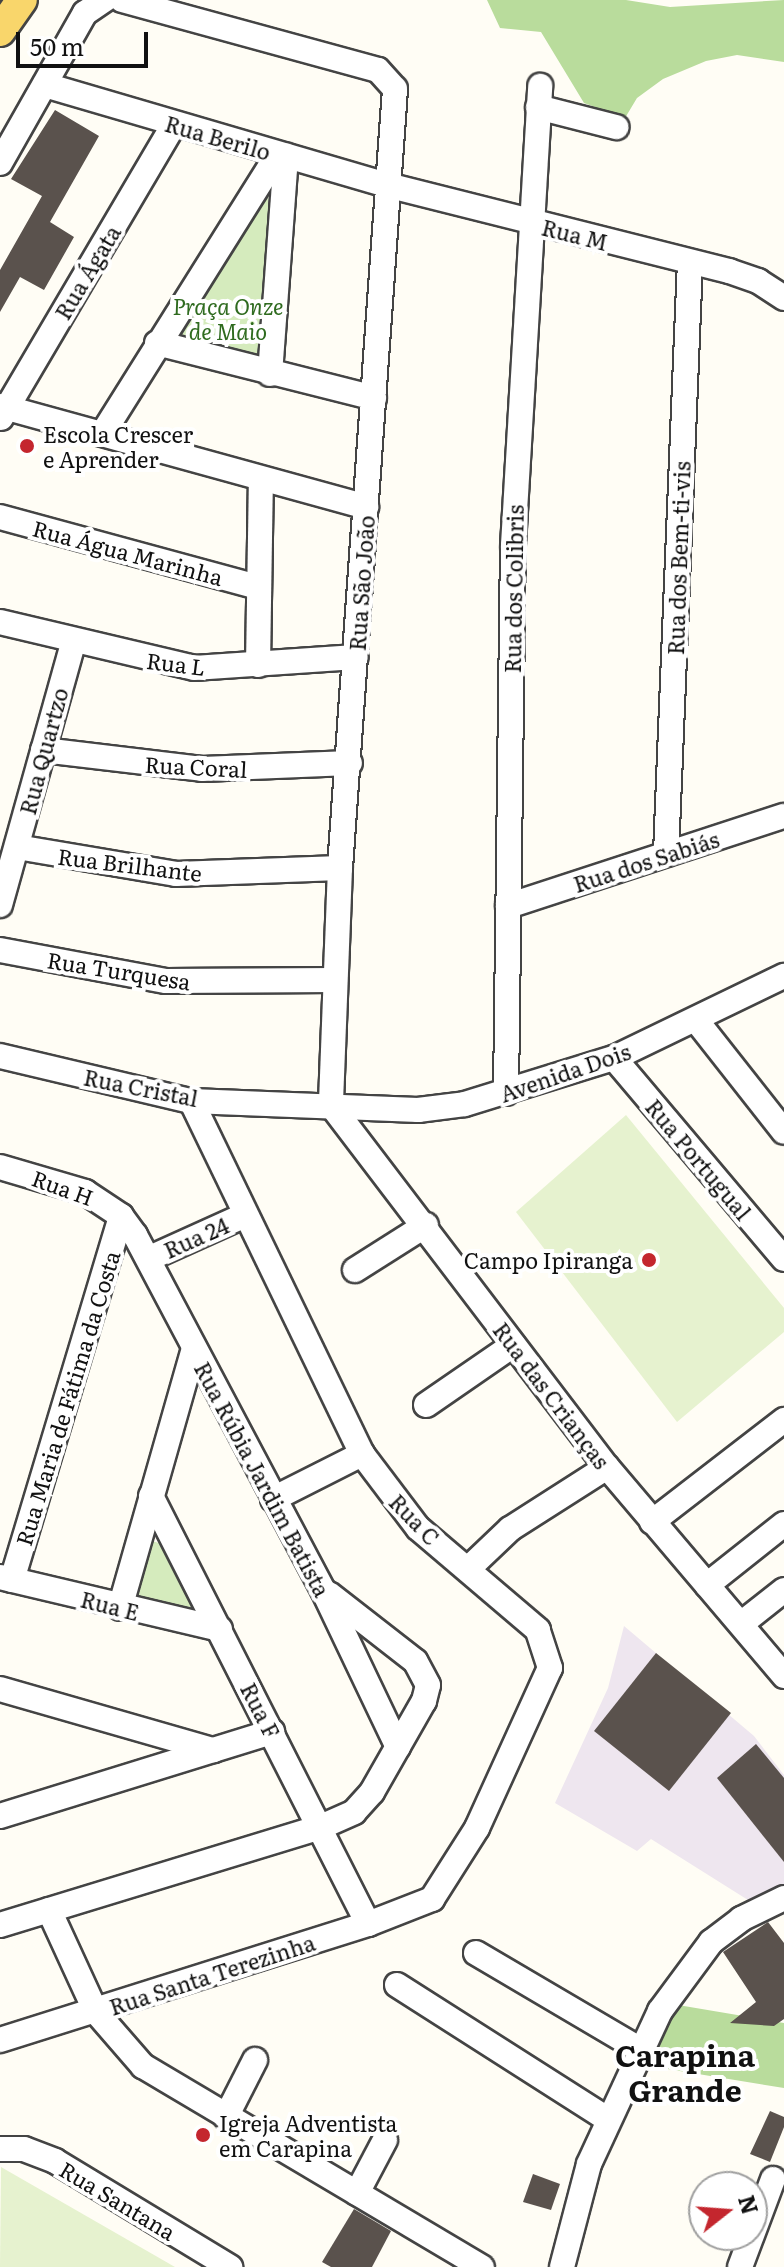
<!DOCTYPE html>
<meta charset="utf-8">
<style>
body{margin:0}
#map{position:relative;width:784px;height:2267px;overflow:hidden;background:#fffdf5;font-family:Literata,serif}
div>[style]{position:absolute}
.industrial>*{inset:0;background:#eee6ef}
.green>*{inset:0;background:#d5ebbd}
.forest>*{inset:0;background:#b9dc9c}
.pitch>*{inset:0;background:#e6f2cf}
.building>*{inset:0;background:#5a524d}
.roads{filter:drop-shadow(2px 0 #444) drop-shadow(-2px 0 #444) drop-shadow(0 2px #444) drop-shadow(0 -2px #444)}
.minor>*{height:24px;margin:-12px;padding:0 12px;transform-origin:12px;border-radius:12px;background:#fff}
.major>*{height:30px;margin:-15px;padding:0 15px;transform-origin:15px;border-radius:15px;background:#f9d66b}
.dots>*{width:22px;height:22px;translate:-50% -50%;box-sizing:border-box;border:4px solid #fff;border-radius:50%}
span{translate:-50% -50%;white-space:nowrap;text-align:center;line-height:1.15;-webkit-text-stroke:8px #fff;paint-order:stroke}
.street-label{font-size:22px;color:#111}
.park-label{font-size:22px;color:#2f6b1f;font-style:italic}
.poi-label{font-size:22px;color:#111}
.left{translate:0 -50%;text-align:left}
.right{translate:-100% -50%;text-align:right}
.district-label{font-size:30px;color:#111;font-weight:700}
.north{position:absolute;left:688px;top:2171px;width:80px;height:80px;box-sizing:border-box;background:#fff;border:2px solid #a0a0a0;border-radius:50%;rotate:73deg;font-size:22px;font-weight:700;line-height:32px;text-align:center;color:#111}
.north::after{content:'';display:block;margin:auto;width:28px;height:36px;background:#c4262e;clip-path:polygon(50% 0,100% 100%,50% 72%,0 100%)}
.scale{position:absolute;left:16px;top:32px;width:132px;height:36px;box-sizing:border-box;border:4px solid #111;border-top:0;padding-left:10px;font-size:24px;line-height:28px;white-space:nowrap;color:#111;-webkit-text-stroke:6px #fff;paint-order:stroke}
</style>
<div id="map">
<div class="industrial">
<i style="clip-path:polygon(624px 1626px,754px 1736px,784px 1775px,784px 1885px,748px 1900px,651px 1839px,637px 1851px,555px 1803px,608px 1688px)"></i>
</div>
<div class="green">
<i style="clip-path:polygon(269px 184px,262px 366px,170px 340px)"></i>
<i style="clip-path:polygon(146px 1539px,162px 1544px,192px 1606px,185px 1613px,128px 1601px)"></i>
</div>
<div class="forest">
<i style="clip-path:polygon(487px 0,626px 0,670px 7px,784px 0,784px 62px,737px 55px,706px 61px,663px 79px,637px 98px,625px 118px,584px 103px,541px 32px,500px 28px)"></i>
<i style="clip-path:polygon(678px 2005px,784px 2023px,784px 2088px,649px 2066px)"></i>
</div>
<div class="pitch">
<i style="clip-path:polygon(626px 1115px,784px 1308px,784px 1332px,677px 1422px,516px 1212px)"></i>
<i style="clip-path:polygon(1px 2167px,175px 2267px,0 2267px)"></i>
</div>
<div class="building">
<i style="clip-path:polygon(55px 110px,99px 136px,50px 222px,74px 237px,44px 290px,20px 277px,0 312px,0 270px,42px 196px,11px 179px)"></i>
<i style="clip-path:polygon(656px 1653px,731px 1713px,669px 1791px,594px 1731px)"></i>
<i style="clip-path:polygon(756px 1744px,784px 1778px,784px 1862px,717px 1778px)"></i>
<i style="clip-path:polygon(768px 1922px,784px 1943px,784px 2019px,774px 2026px,730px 2023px,756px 2002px,723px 1952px)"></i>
<i style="clip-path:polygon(770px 2111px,784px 2117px,784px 2127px,770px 2162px,750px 2154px)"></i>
<i style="clip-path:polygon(533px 2174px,560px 2184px,551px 2210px,523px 2202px)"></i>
<i style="clip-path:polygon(354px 2209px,391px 2231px,372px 2267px,331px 2267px,322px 2262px)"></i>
</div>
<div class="roads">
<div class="minor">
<i style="left:122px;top:0;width:265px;rotate:15.3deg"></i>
<i style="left:378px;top:70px;width:25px;rotate:48deg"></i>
<i style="left:395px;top:89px;width:781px;rotate:94.04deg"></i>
<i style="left:340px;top:868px;width:237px;rotate:92.2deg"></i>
<i style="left:45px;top:85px;width:360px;rotate:16.3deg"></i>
<i style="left:391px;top:186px;width:349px;rotate:14.1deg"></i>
<i style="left:729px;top:271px;width:31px;rotate:19deg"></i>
<i style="left:758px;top:281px;width:31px;rotate:33deg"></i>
<i style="left:538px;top:107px;width:81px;rotate:14.4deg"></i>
<i style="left:0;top:163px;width:172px;rotate:-60.5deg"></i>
<i style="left:85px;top:13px;width:23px;rotate:-34deg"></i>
<i style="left:157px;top:343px;width:224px;rotate:14.2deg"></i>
<i style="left:270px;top:374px;width:219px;rotate:-85.8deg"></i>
<i style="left:0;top:406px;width:380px;rotate:15.4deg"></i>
<i style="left:1px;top:418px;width:341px;rotate:-59.5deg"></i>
<i style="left:103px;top:433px;width:329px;rotate:-57.9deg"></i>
<i style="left:0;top:517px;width:266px;rotate:15.2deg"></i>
<i style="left:0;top:622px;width:199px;rotate:13.3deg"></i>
<i style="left:194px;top:668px;width:162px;rotate:-3.9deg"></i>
<i style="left:258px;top:665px;width:184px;rotate:-89.1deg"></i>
<i style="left:43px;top:750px;width:160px;rotate:6.8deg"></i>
<i style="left:202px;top:769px;width:148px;rotate:-2.3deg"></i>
<i style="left:17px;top:847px;width:161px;rotate:9.6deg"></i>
<i style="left:176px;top:874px;width:164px;rotate:-2.1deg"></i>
<i style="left:666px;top:854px;width:592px;rotate:-87.68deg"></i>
<i style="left:0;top:905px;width:272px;rotate:-74.4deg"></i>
<i style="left:508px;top:906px;width:290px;rotate:-18.1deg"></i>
<i style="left:0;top:950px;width:169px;rotate:10.6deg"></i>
<i style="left:166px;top:981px;width:169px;rotate:-0.3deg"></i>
<i style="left:696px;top:1020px;width:142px;rotate:51.8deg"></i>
<i style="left:0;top:1056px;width:196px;rotate:13.3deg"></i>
<i style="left:191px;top:1101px;width:227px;rotate:2.3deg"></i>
<i style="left:418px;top:1110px;width:47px;rotate:-7.3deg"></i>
<i style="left:465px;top:1104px;width:156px;rotate:-17.2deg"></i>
<i style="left:614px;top:1058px;width:189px;rotate:-25.8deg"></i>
<i style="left:614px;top:1058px;width:263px;rotate:49.8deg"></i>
<i style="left:506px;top:1093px;width:548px;rotate:-89.27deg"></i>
<i style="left:513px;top:545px;width:460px;rotate:-86.6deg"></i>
<i style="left:331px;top:1105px;width:455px;rotate:52.7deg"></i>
<i style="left:607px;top:1467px;width:274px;rotate:49.7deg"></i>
<i style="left:0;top:1167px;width:89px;rotate:16.4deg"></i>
<i style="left:85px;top:1192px;width:43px;rotate:33.7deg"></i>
<i style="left:121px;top:1216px;width:24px;rotate:54deg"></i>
<i style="left:135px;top:1235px;width:402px;rotate:62.1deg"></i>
<i style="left:323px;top:1590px;width:174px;rotate:64.5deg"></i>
<i style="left:150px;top:1258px;width:102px;rotate:-24.3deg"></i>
<i style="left:355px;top:1270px;width:84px;rotate:-32.4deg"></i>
<i style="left:426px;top:1405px;width:106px;rotate:-34.6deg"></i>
<i style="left:151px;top:1496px;width:480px;rotate:63.1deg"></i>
<i style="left:273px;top:1499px;width:100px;rotate:-26.8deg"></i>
<i style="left:652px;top:1522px;width:167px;rotate:-37.7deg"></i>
<i style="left:468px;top:1569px;width:58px;rotate:-43.6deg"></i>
<i style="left:510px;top:1529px;width:115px;rotate:-32.6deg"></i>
<i style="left:0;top:1577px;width:226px;rotate:13.3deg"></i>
<i style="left:12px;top:1580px;width:380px;rotate:-73.3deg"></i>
<i style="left:707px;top:1585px;width:98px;rotate:-38.4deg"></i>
<i style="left:120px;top:1608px;width:269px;rotate:-74.1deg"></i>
<i style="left:741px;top:1624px;width:55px;rotate:-38.3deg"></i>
<i style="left:0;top:1689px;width:222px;rotate:16deg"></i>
<i style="left:0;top:1816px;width:285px;rotate:-17.2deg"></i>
<i style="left:49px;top:1910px;width:112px;rotate:65.3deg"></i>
<i style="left:96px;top:2012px;width:72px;rotate:49deg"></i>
<i style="left:143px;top:2066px;width:394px;rotate:30.7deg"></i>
<i style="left:0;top:1925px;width:338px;rotate:-17deg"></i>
<i style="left:323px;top:1826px;width:34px;rotate:-24deg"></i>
<i style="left:354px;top:1812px;width:27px;rotate:-48deg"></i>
<i style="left:372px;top:1792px;width:105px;rotate:-60.3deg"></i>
<i style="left:424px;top:1701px;width:16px;rotate:-76deg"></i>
<i style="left:428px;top:1685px;width:27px;rotate:-118deg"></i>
<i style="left:415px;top:1661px;width:109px;rotate:-142.1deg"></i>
<i style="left:476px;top:1953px;width:189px;rotate:30.5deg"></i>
<i style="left:397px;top:1985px;width:249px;rotate:32.5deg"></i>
<i style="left:0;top:2040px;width:386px;rotate:-17.5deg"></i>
<i style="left:368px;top:1924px;width:69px;rotate:-21.3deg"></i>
<i style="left:432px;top:1899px;width:84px;rotate:-57.6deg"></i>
<i style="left:477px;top:1828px;width:176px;rotate:-65.5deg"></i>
<i style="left:550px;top:1668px;width:40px;rotate:-108deg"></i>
<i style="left:538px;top:1630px;width:157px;rotate:-139.6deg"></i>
<i style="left:418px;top:1528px;width:93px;rotate:-127.1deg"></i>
<i style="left:362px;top:1454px;width:392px;rotate:-115.8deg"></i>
<i style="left:226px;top:2117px;width:64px;rotate:-63deg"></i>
<i style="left:0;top:2149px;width:24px"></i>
<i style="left:24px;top:2149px;width:33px;rotate:21deg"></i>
<i style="left:55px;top:2161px;width:205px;rotate:31.2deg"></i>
<i style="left:357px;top:2193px;width:60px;rotate:-62.2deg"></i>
<i style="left:562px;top:2267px;width:106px;rotate:-75.3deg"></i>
<i style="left:589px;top:2164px;width:169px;rotate:-65.1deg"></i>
<i style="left:660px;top:2011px;width:86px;rotate:-53.5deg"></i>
<i style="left:711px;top:1942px;width:38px;rotate:-37deg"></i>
<i style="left:741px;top:1919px;width:48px;rotate:-26deg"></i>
<i style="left:740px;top:2267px;width:94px;rotate:-69.4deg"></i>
</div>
<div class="major">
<i style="left:0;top:31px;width:38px;rotate:-55deg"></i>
</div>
</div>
<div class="dots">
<i style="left:27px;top:446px;background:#c4262e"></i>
<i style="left:649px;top:1260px;background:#c4262e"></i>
<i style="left:203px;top:2135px;background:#c4262e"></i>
</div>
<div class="street-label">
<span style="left:218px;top:137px;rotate:16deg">Rua Berilo</span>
<span style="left:575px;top:234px;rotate:14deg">Rua M</span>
<span style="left:87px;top:272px;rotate:-59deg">Rua Ágata</span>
<span style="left:128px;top:552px;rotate:15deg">Rua Água Marinha</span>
<span style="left:678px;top:558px;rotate:-88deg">Rua dos Bem-ti-vis</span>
<span style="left:361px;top:583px;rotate:-86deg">Rua São João</span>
<span style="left:513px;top:589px;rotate:-89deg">Rua dos Colibris</span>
<span style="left:176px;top:663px;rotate:7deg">Rua L</span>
<span style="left:43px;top:751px;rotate:-75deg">Rua Quartzo</span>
<span style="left:196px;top:766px;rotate:3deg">Rua Coral</span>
<span style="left:646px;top:861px;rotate:-18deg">Rua dos Sabiás</span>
<span style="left:130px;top:864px;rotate:7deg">Rua Brilhante</span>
<span style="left:119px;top:970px;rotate:9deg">Rua Turquesa</span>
<span style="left:565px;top:1072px;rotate:-19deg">Avenida Dois</span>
<span style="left:141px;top:1087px;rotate:11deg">Rua Cristal</span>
<span style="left:699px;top:1159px;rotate:50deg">Rua Portugual</span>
<span style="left:63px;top:1187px;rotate:20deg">Rua H</span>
<span style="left:196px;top:1237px;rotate:-24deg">Rua 24</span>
<span style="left:552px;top:1395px;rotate:53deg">Rua das Crianças</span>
<span style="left:67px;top:1398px;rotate:-73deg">Rua Maria de Fátima da Costa</span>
<span style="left:263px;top:1479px;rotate:62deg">Rua Rúbia Jardim Batista</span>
<span style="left:415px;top:1519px;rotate:46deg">Rua C</span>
<span style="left:110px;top:1605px;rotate:14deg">Rua E</span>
<span style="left:261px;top:1710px;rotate:63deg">Rua F</span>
<span style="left:212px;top:1974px;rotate:-18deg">Rua Santa Terezinha</span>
<span style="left:118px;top:2200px;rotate:31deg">Rua Santana</span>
</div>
<div class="park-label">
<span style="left:228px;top:318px">Praça Onze<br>de Maio</span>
</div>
<div class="poi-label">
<span class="left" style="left:43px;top:446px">Escola Crescer<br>e Aprender</span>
<span class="right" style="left:633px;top:1260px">Campo Ipiranga</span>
<span class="left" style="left:219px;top:2135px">Igreja Adventista<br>em Carapina</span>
</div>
<div class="district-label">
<span style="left:685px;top:2071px">Carapina<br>Grande</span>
</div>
<div class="north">N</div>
<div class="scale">50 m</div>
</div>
